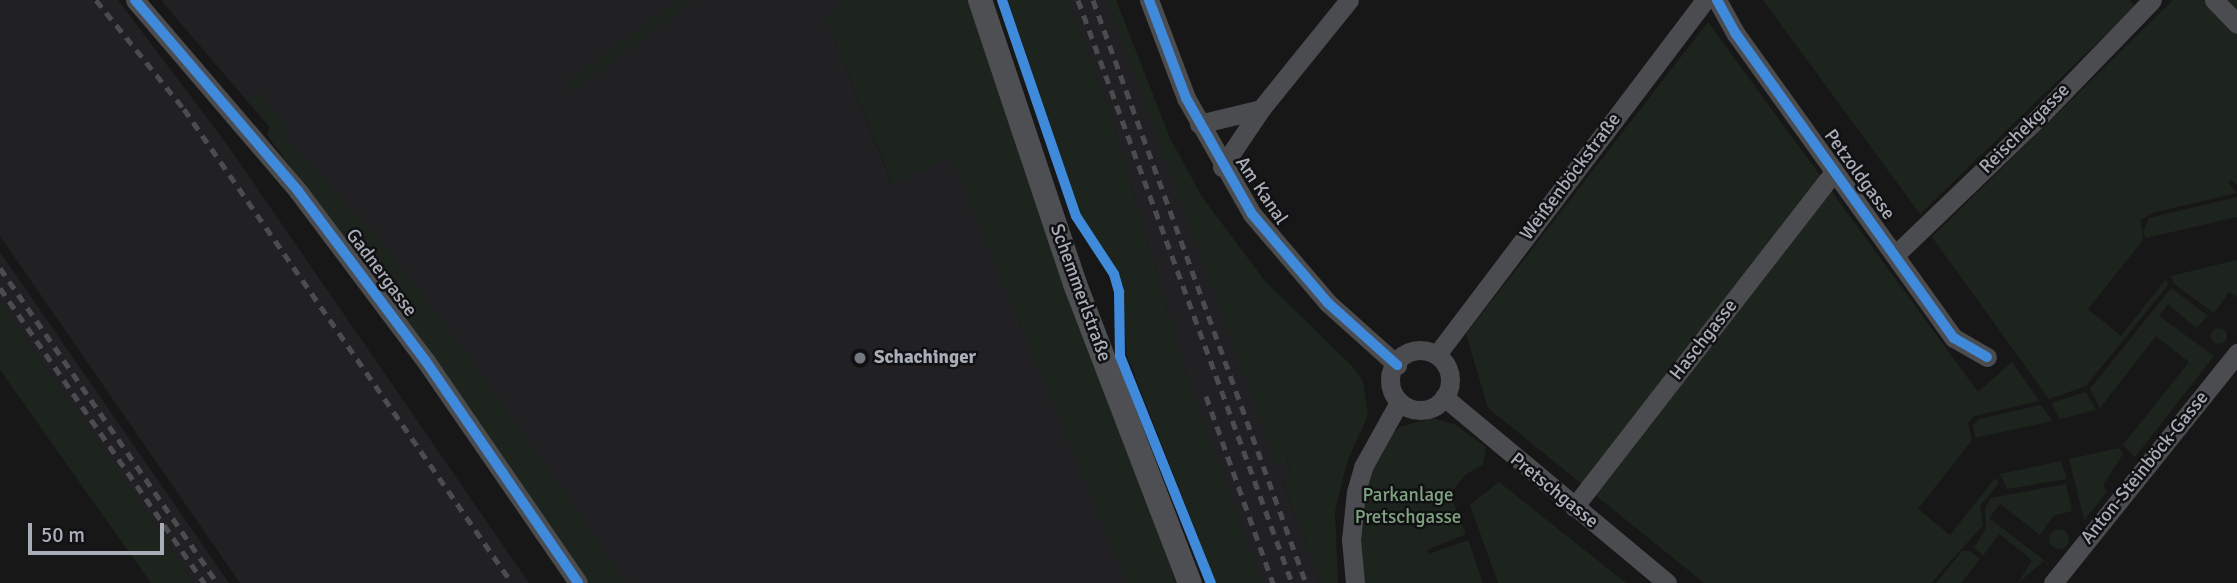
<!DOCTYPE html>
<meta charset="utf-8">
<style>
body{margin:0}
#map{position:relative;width:2237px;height:583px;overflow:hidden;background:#171717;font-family:Signika,sans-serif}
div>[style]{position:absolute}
.built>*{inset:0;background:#212123}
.green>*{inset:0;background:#1d241e}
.round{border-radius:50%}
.minor>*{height:19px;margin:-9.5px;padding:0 9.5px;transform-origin:9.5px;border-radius:9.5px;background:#4b4c50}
.minor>.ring{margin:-9.5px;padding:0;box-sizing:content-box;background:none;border:19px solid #4b4c50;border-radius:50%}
.major>*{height:24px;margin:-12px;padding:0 12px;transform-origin:12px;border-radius:12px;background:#4d4f52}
.rail>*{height:5px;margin-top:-2.5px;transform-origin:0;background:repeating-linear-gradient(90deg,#4b4c4f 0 9px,transparent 0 16px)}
.cycleway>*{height:10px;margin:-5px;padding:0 5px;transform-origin:5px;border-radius:5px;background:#408adc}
.dots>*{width:19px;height:19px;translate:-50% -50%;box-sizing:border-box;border:4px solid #111113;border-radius:50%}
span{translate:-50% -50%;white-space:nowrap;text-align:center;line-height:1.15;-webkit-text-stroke:5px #111113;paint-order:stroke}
.street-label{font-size:19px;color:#a8adb8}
.poi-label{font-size:19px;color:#a8adb8;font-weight:700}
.left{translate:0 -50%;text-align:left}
.park-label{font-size:19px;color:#7fa381}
.scale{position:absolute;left:28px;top:523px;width:136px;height:32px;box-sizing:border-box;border:4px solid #a8adb8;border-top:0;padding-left:9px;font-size:21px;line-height:24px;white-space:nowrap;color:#a8adb8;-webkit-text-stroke:5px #111113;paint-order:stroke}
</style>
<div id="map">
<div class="built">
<i style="clip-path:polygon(0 0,118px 0,226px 143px,529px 583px,240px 583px,0 236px)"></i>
<i style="clip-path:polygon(161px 0,846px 0,826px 19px,891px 182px,951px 157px,1127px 583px,611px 583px,360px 233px)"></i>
<i style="clip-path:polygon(1068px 0,1107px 0,1276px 463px,1286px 459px,1292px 475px,1282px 479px,1320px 583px,1262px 583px,1186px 374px,1109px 108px)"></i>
<i style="clip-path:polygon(0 252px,229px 583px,195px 583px,0 301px)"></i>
</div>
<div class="green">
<i style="clip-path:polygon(678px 0,696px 0,572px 92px,566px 82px)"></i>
<i style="clip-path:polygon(846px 0,968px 0,1176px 583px,1127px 583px,951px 157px,892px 183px,826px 19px)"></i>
<i style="clip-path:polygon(1008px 0,1068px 0,1109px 108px,1186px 374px,1262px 583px,1216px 583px,1127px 355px,1120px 275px,1078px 211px)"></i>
<i style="clip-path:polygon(1107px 0,1116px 0,1170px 138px,1202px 197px,1265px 281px,1353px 367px,1363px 381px,1368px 415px,1347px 462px,1335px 512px,1338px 583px,1320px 583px,1282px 478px,1292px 475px,1287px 460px,1276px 463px)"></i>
<i style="clip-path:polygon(1763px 0,2129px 0,2135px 6px,1920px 214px)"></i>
<i style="clip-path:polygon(2173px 0,2237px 0,2237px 185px,2231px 180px,2228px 182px,2237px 193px,2152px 213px,2141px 220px,2143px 240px,2088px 309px,2121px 336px,2166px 279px,2168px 285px,2086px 386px,2049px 399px,1932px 237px)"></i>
<i style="clip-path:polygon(1708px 22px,1978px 392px,2012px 362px,2039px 401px,1974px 416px,1968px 423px,1972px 440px,1918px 509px,1950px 535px,1995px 478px,1999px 483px,1980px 506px,1983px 525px,1931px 583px,1704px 583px,1488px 408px,1466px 334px)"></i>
<i style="clip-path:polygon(259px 92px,289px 130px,286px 140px,381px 240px,476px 366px,627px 583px,589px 583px,449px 379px,267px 135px,270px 127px,249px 101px)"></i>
<i style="clip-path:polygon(2237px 197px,2237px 217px,2146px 238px,2143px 232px,2149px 218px)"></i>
<i style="clip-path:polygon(2237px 260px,2237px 297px,2229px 292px,2214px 313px,2174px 284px,2171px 276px)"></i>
<i style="clip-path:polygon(2171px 288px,2208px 316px,2196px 328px,2168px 304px,2159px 316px,2214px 356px,2135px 457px,2123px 445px,2189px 362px,2156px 336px,2100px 408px,2090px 389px)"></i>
<i style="clip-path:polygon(0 301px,195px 583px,151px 583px,0 370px)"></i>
<i class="round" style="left:2211px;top:328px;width:16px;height:16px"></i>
<i style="clip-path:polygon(2086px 392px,2096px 410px,2060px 419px,2051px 403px)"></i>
<i style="clip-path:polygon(2041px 405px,2052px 421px,1975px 438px,1973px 425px,1979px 419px)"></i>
<i style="clip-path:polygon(1431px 418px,1454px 424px,1486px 447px,1483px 465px,1466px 474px,1453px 490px,1453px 501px,1466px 534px,1427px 550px,1429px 554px,1468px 540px,1483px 583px,1364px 583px,1359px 529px,1370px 474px,1388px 438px,1400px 427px)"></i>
<i style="clip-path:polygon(2119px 448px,2123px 454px,2103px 485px,2107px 492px,2084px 520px,2069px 459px)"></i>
<i style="clip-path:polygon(2061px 461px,2067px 479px,2007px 489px,2000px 474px)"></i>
<i style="clip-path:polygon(1499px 482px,1626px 583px,1498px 583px,1470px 505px)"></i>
<i style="clip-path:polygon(2066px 484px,2072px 511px,2053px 516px,2040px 535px,2000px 504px,1989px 518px,2049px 564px,2048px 565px,2044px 561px,2018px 583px,2032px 560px,1999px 534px,1983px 556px,1974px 548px,1986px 528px,1985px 508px,1991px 498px)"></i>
<i class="round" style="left:2049px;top:529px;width:20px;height:20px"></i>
<i style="clip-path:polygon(1962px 551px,1970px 551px,1980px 559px,1961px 583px,1936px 583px)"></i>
</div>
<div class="minor">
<i style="left:135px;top:0;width:251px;rotate:49.5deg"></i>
<i style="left:298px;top:191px;width:211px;rotate:53.1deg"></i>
<i style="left:425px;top:360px;width:270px;rotate:55.5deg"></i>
<i style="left:1149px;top:0;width:105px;rotate:69.3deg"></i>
<i style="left:1186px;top:98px;width:133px;rotate:60.4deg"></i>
<i style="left:1252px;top:214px;width:117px;rotate:49.5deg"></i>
<i style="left:1328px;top:303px;width:93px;rotate:41.9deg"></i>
<i style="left:1717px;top:0;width:39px;rotate:61deg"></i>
<i style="left:1736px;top:34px;width:374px;rotate:54.4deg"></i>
<i style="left:1954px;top:338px;width:38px;rotate:30deg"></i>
<i style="left:2214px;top:0;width:33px;rotate:46deg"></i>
<i style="left:1199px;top:124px;width:64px;rotate:-13.6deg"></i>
<i style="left:1222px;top:167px;width:70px;rotate:-56.1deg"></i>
<i style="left:1261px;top:109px;width:140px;rotate:-51.1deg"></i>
<i style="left:1895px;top:255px;width:204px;rotate:-43.8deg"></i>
<i style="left:2042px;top:114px;width:158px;rotate:-46deg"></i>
<i class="ring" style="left:1390px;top:350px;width:41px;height:41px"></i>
<i style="left:1438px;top:353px;width:443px;rotate:-52.9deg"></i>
<i style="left:1444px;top:397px;width:290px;rotate:39.8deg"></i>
<i style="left:1574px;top:507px;width:424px;rotate:-52.2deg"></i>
<i style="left:1355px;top:583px;width:43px;rotate:-95.3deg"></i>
<i style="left:1351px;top:540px;width:48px;rotate:-84.1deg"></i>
<i style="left:1356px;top:492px;width:26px;rotate:-74deg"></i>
<i style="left:1363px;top:467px;width:72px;rotate:-60.9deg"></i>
<i style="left:2053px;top:583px;width:295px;rotate:-51.3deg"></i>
</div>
<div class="major">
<i style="left:980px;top:0;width:299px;rotate:71.5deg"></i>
<i style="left:1075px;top:284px;width:320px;rotate:69deg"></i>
</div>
<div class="rail">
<i style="left:96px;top:0;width:140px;rotate:51.1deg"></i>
<i style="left:184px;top:109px;width:576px;rotate:55.32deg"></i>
<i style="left:1078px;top:0;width:621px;rotate:69.84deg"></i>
<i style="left:1093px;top:0;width:621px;rotate:69.93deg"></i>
<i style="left:0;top:268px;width:383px;rotate:55.4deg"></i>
<i style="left:0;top:288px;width:359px;rotate:55.3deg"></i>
<i style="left:1206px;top:396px;width:199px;rotate:70.3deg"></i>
</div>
<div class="cycleway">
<i style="left:135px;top:0;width:251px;rotate:49.5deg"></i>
<i style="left:298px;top:191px;width:211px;rotate:53.1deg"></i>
<i style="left:425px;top:360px;width:270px;rotate:55.5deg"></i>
<i style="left:1002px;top:0;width:228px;rotate:71.1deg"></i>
<i style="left:1076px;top:216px;width:69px;rotate:56.8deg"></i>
<i style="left:1114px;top:274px;width:19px;rotate:74deg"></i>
<i style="left:1119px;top:292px;width:64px;rotate:89.1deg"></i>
<i style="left:1120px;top:356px;width:245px;rotate:68.2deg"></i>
<i style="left:1149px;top:0;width:105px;rotate:69.3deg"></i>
<i style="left:1186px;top:98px;width:133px;rotate:60.4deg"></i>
<i style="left:1252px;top:214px;width:117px;rotate:49.5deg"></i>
<i style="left:1328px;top:303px;width:93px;rotate:41.9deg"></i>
<i style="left:1717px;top:0;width:39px;rotate:61deg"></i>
<i style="left:1736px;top:34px;width:374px;rotate:54.4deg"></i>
<i style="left:1954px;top:338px;width:38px;rotate:30deg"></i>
</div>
<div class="dots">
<i style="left:860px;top:358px;background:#757880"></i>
</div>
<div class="street-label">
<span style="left:2025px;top:129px;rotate:-45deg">Reischekgasse</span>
<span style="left:1859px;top:175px;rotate:54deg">Petzoldgasse</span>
<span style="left:1571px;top:177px;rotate:-53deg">Weißenböckstraße</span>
<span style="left:1261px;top:191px;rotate:56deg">Am Kanal</span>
<span style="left:381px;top:273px;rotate:53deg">Gadnergasse</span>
<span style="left:1080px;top:293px;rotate:70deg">Schemmerlstraße</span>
<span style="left:1704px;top:340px;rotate:-52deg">Haschgasse</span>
<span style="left:2145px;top:468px;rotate:-51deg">Anton-Steinböck-Gasse</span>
<span style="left:1554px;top:491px;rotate:39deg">Pretschgasse</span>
</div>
<div class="poi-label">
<span class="left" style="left:874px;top:358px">Schachinger</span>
</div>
<div class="park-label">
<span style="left:1408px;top:507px">Parkanlage<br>Pretschgasse</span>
</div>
<div class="scale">50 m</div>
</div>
